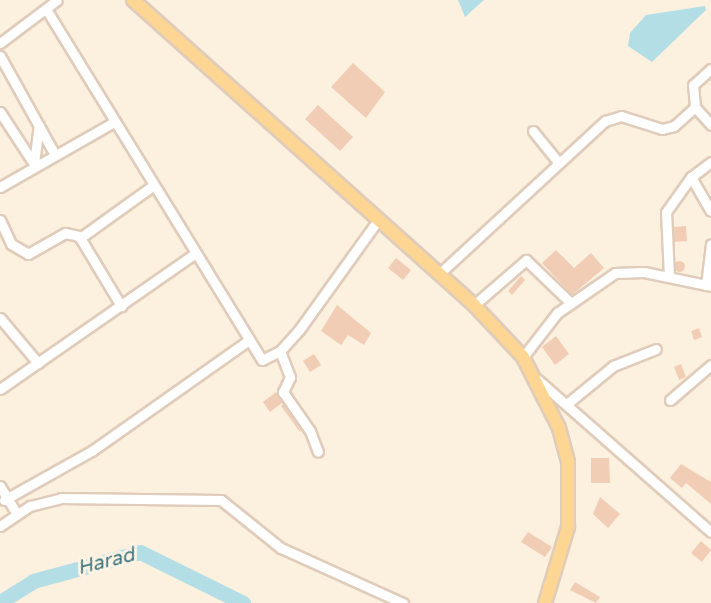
<!DOCTYPE html>
<style>
body{margin:0}
#map{position:relative;width:711px;height:603px;overflow:hidden;background:#fcf0de;font-family:"Varela Round",sans-serif}
div>[style]{position:absolute}
.water>*{inset:0;background:#b3dee5}
.river>*{height:15px;margin:-7.5px;padding:0 7.5px;transform-origin:7.5px;border-radius:7.5px;background:#b3dee5}
.building>*{inset:0;background:#f2cdb5}
.round{border-radius:50%}
.roads{filter:drop-shadow(2px 0 #e0ccba) drop-shadow(-2px 0 #e0ccba) drop-shadow(0 2px #e0ccba) drop-shadow(0 -2px #e0ccba)}
.minor>*{height:9px;margin:-4.5px;padding:0 4.5px;transform-origin:4.5px;border-radius:4.5px;background:#fff}
.major>*{height:12px;margin:-6px;padding:0 6px;transform-origin:6px;border-radius:6px;background:#fdd694}
span{translate:-50% -50%;white-space:nowrap;text-align:center;line-height:1.15;-webkit-text-stroke:6px #fff4e4;paint-order:stroke}
.water-label{font-size:20px;color:#3d757f;font-style:italic}
</style>
<div id="map">
<div class="water">
<i style="clip-path:polygon(458px 0,484px 0,465px 17px)"></i>
<i style="clip-path:polygon(705px 6px,706px 10px,652px 62px,628px 46px,630px 33px,646px 15px)"></i>
</div>
<div class="river">
<i style="left:0;top:602px;width:39px;rotate:-32deg"></i>
<i style="left:33px;top:581px;width:111px;rotate:-15.2deg"></i>
<i style="left:140px;top:552px;width:115px;rotate:26.3deg"></i>
</div>
<div class="building">
<i style="clip-path:polygon(353px 63px,385px 92px,366px 118px,331px 87px)"></i>
<i style="clip-path:polygon(318px 105px,353px 137px,340px 151px,305px 119px)"></i>
<i style="clip-path:polygon(686px 226px,687px 241px,674px 242px,673px 227px)"></i>
<i style="clip-path:polygon(556px 250px,574px 268px,591px 253px,604px 268px,572px 295px,542px 263px)"></i>
<i style="clip-path:polygon(396px 258px,411px 270px,403px 280px,388px 268px)"></i>
<i class="round" style="left:673.5px;top:260.5px;width:11px;height:11px"></i>
<i style="clip-path:polygon(521px 276px,525px 280px,512px 295px,508px 291px)"></i>
<i style="clip-path:polygon(337px 305px,371px 333px,364px 345px,348px 335px,341px 345px,321px 331px)"></i>
<i style="clip-path:polygon(699px 328px,702px 337px,694px 340px,691px 331px)"></i>
<i style="clip-path:polygon(556px 336px,569px 354px,555px 365px,542px 347px)"></i>
<i style="clip-path:polygon(314px 354px,321px 365px,310px 372px,303px 361px)"></i>
<i style="clip-path:polygon(681px 364px,686px 377px,679px 380px,674px 367px)"></i>
<i style="clip-path:polygon(276px 392px,282px 403px,270px 412px,263px 402px)"></i>
<i style="clip-path:polygon(283px 404px,301px 431px,300px 432px,281px 406px)"></i>
<i style="clip-path:polygon(591px 458px,609px 458px,610px 483px,591px 483px)"></i>
<i style="clip-path:polygon(681px 464px,711px 482px,711px 504px,686px 483px,682px 488px,670px 478px)"></i>
<i style="clip-path:polygon(600px 497px,620px 514px,608px 528px,593px 514px)"></i>
<i style="clip-path:polygon(528px 532px,552px 547px,545px 557px,521px 542px)"></i>
<i style="clip-path:polygon(701px 541px,711px 550px,702px 562px,691px 553px)"></i>
<i style="clip-path:polygon(575px 582px,600px 597px,596px 603px,570px 590px)"></i>
</div>
<div class="roads">
<div class="minor">
<i style="left:46px;top:9px;width:412px;rotate:58.4deg"></i>
<i style="left:262px;top:360px;width:20px;rotate:-27deg"></i>
<i style="left:280px;top:351px;width:28px;rotate:-48deg"></i>
<i style="left:299px;top:330px;width:135px;rotate:-54.3deg"></i>
<i style="left:0;top:43px;width:71px;rotate:-37deg"></i>
<i style="left:0;top:56px;width:111px;rotate:60.9deg"></i>
<i style="left:695px;top:107px;width:24px;rotate:48deg"></i>
<i style="left:0;top:112px;width:62px;rotate:56.8deg"></i>
<i style="left:533px;top:131px;width:40px;rotate:51deg"></i>
<i style="left:711px;top:162px;width:25px;rotate:143deg"></i>
<i style="left:691px;top:177px;width:39px;rotate:60deg"></i>
<i style="left:34px;top:164px;width:39px;rotate:-83deg"></i>
<i style="left:0;top:187px;width:129px;rotate:-29.7deg"></i>
<i style="left:0;top:220px;width:26px;rotate:65deg"></i>
<i style="left:11px;top:244px;width:20px;rotate:30deg"></i>
<i style="left:28px;top:254px;width:43px;rotate:-29.6deg"></i>
<i style="left:65px;top:233px;width:14px;rotate:12deg"></i>
<i style="left:79px;top:236px;width:82px;rotate:59deg"></i>
<i style="left:80px;top:238px;width:87px;rotate:-35.7deg"></i>
<i style="left:439px;top:274px;width:226px;rotate:-42.7deg"></i>
<i style="left:605px;top:121px;width:17px;rotate:-17deg"></i>
<i style="left:621px;top:116px;width:43px;rotate:17.6deg"></i>
<i style="left:662px;top:129px;width:12px;rotate:-14deg"></i>
<i style="left:674px;top:126px;width:28px;rotate:-42deg"></i>
<i style="left:695px;top:107px;width:22px;rotate:-95deg"></i>
<i style="left:693px;top:85px;width:24px;rotate:-42deg"></i>
<i style="left:669px;top:277px;width:65px;rotate:-92.6deg"></i>
<i style="left:666px;top:212px;width:43px;rotate:-54.5deg"></i>
<i style="left:706px;top:285px;width:41px;rotate:-83deg"></i>
<i style="left:474px;top:305px;width:69px;rotate:-40.9deg"></i>
<i style="left:526px;top:260px;width:61px;rotate:43.7deg"></i>
<i style="left:0;top:318px;width:59px;rotate:49.8deg"></i>
<i style="left:280px;top:351px;width:28px;rotate:69deg"></i>
<i style="left:290px;top:377px;width:17px;rotate:115deg"></i>
<i style="left:283px;top:392px;width:47px;rotate:55.3deg"></i>
<i style="left:310px;top:431px;width:22px;rotate:69deg"></i>
<i style="left:523px;top:357px;width:56px;rotate:-52.3deg"></i>
<i style="left:557px;top:313px;width:70px;rotate:-34.6deg"></i>
<i style="left:615px;top:273px;width:29px;rotate:-2deg"></i>
<i style="left:644px;top:272px;width:68px;rotate:11.8deg"></i>
<i style="left:538px;top:380px;width:230px;rotate:41.3deg"></i>
<i style="left:0;top:389px;width:235px;rotate:-34.8deg"></i>
<i style="left:670px;top:400px;width:54px;rotate:-40.5deg"></i>
<i style="left:568px;top:403px;width:58px;rotate:-39.4deg"></i>
<i style="left:613px;top:366px;width:46px;rotate:-21.6deg"></i>
<i style="left:0;top:486px;width:31px;rotate:59deg"></i>
<i style="left:4px;top:500px;width:102px;rotate:-29.3deg"></i>
<i style="left:93px;top:450px;width:187px;rotate:-35.2deg"></i>
<i style="left:0;top:526px;width:36px;rotate:-34deg"></i>
<i style="left:30px;top:506px;width:32px;rotate:-14deg"></i>
<i style="left:61px;top:498px;width:160px;rotate:0.7deg"></i>
<i style="left:221px;top:500px;width:77px;rotate:38.7deg"></i>
<i style="left:281px;top:548px;width:134px;rotate:24.3deg"></i>
</div>
<div class="major">
<i style="left:133px;top:0;width:457px;rotate:41.8deg"></i>
<i style="left:474px;top:305px;width:71px;rotate:46.7deg"></i>
<i style="left:523px;top:357px;width:80px;rotate:63.1deg"></i>
<i style="left:559px;top:428px;width:35px;rotate:75deg"></i>
<i style="left:568px;top:462px;width:65px;rotate:90deg"></i>
<i style="left:568px;top:527px;width:79px;rotate:106.8deg"></i>
</div>
</div>
<div class="water-label">
<span style="left:106px;top:562px;rotate:-14deg">Harad</span>
</div>
</div>
